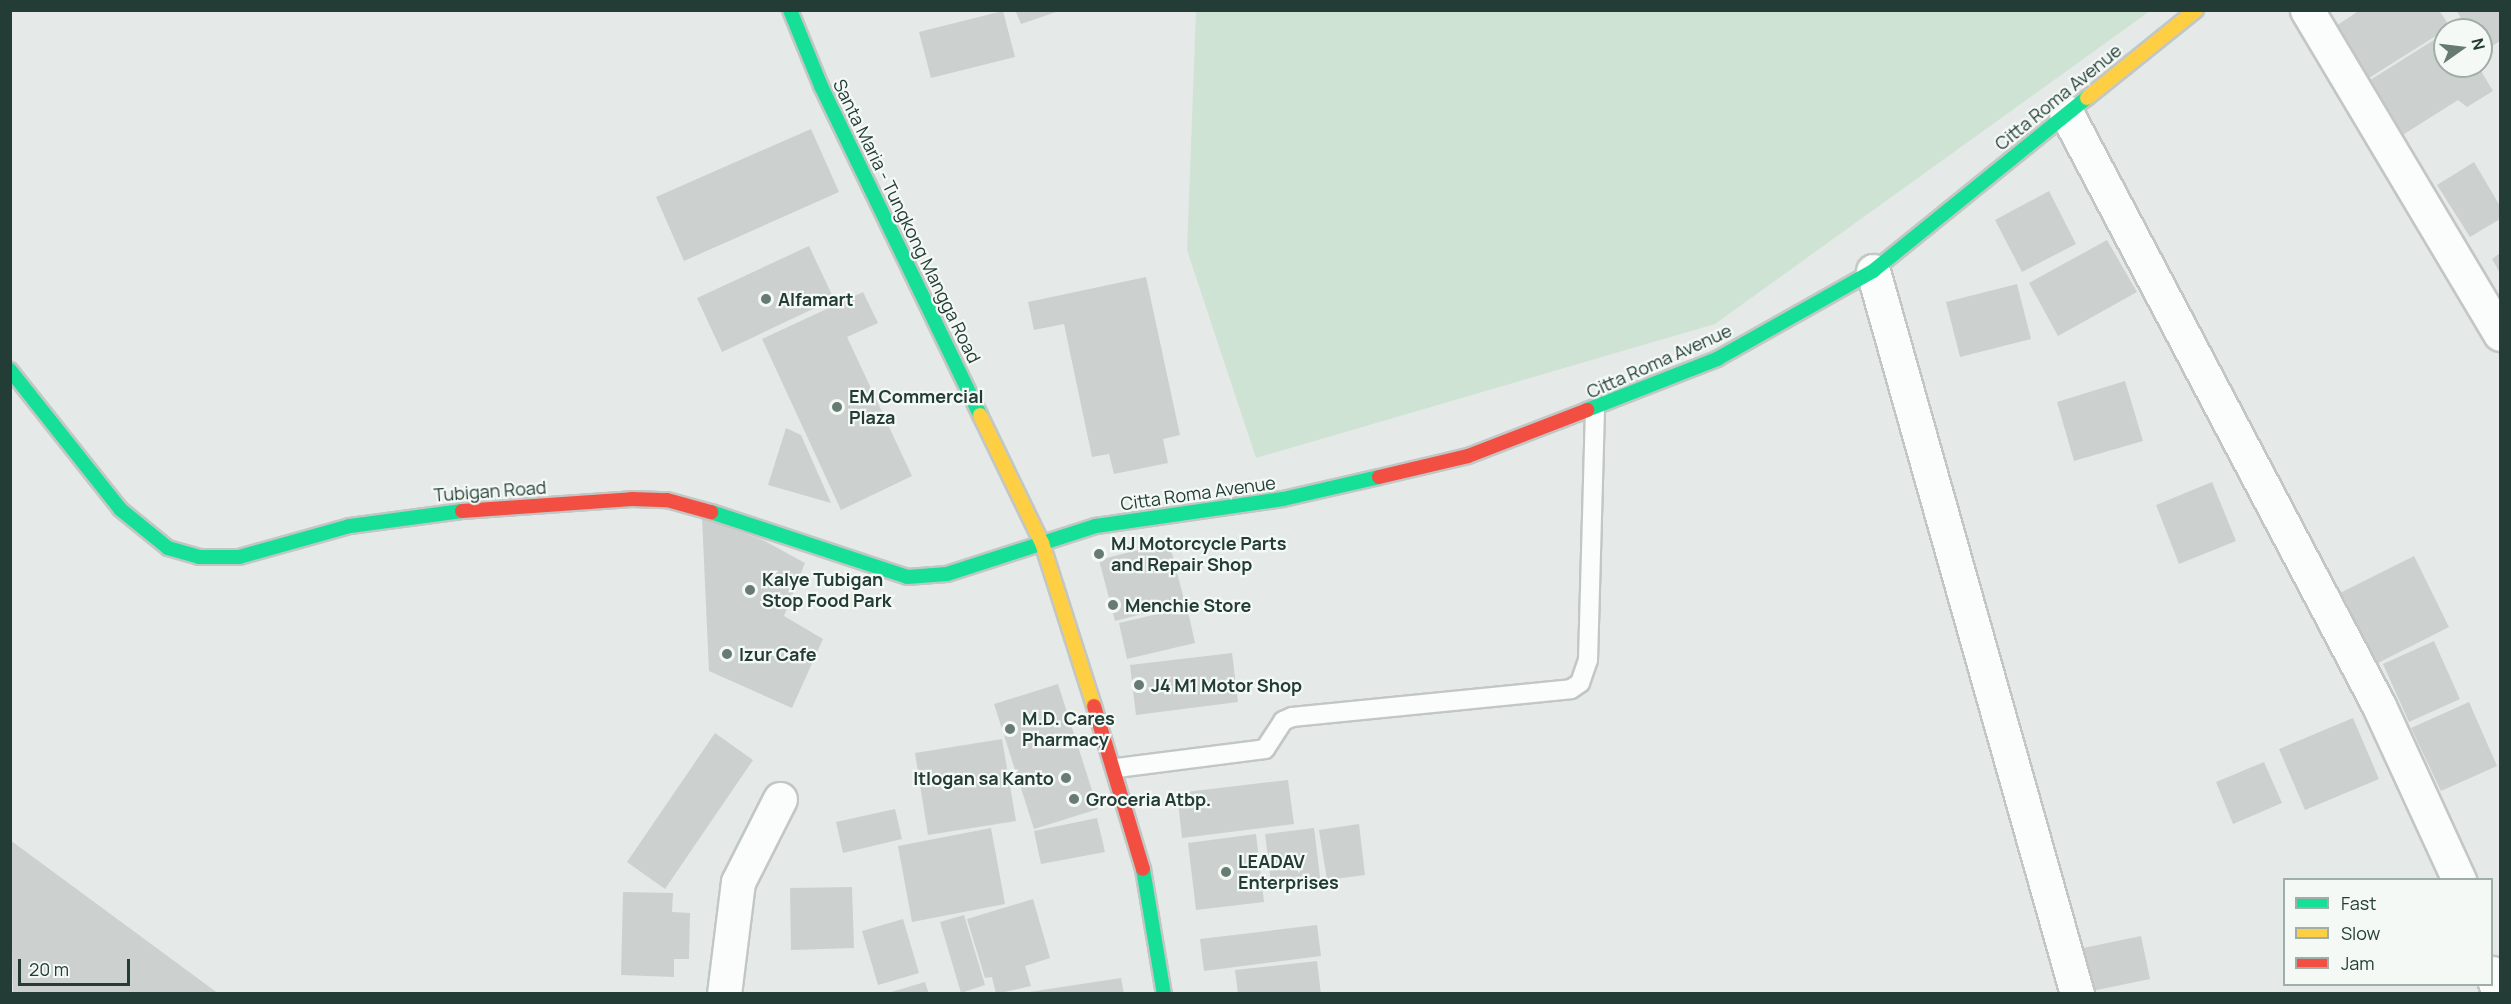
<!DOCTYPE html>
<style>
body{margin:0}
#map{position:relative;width:2511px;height:1004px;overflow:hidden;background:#e5eae8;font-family:Manrope,sans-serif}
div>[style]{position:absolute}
.green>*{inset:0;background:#cfe3d5}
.building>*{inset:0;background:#ccd1cf}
.roads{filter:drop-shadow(2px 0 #c2c7c5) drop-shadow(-2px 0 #c2c7c5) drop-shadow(0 2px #c2c7c5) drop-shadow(0 -2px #c2c7c5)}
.lane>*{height:18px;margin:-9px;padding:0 9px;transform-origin:9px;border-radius:9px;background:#fbfcfc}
.street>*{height:33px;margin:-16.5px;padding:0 16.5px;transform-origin:16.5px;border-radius:16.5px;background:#fbfcfc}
.fast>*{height:14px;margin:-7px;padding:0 7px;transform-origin:7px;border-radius:7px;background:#16e098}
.slow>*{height:14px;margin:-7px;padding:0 7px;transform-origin:7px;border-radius:7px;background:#ffcf43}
.jam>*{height:14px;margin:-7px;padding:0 7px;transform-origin:7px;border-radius:7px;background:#f24e42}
.dots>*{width:16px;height:16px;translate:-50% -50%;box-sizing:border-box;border:3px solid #f4f9f6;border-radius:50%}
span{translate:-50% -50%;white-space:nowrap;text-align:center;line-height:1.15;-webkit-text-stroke:4.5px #f4f9f6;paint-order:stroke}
.street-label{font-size:18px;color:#233d36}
.poi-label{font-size:18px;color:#233d36;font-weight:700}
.left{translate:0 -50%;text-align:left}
.right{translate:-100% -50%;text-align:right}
.frame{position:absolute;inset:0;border:12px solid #233d36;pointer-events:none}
.legend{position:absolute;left:2283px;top:878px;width:210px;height:108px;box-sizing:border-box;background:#f4f9f6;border:2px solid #a0aea9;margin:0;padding:8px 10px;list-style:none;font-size:18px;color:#233d36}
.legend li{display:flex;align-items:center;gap:12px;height:30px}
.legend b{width:30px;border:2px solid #a0aea9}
.north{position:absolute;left:2433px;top:18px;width:60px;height:60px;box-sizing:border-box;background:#f4f9f6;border:2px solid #a0aea9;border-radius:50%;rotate:76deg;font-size:16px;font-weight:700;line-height:24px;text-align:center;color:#233d36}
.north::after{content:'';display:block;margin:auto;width:21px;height:27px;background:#677a74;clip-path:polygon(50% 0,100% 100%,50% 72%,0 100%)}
.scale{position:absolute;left:18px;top:959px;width:112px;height:27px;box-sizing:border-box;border:3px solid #233d36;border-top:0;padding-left:8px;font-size:18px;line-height:21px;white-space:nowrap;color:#233d36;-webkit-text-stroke:4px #f4f9f6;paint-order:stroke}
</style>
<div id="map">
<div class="green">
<i style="clip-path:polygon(1196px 11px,1196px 10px,2150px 11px,1715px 324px,1256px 458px,1187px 250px)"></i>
</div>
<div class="building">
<i style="clip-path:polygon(1015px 10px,1059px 10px,1059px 11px,1021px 24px)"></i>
<i style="clip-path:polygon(2360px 10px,2439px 10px,2450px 27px,2369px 78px,2336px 26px)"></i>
<i style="clip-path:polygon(2456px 10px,2500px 10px,2500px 41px,2481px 53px,2481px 30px,2468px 30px)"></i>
<i style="clip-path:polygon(1003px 11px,1015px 57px,931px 78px,919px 32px)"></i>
<i style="clip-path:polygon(2445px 33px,2445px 66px,2478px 66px,2493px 91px,2467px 107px,2458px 100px,2401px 136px,2367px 82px)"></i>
<i style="clip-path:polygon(811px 129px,839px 192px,684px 261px,656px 197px)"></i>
<i style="clip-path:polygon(2474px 162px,2500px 206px,2500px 219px,2470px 237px,2437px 185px)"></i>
<i style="clip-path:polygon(2049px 191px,2076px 244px,2022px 272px,1995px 220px)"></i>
<i style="clip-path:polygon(2107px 240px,2137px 292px,2058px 336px,2029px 283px)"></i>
<i style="clip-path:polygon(809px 246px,834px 299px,722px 352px,697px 298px)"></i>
<i style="clip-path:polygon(2500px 253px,2500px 273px,2492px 259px)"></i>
<i style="clip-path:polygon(1146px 277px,1180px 435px,1163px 439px,1168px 463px,1114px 474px,1109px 454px,1092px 457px,1064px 324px,1034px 330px,1028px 302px)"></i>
<i style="clip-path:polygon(2017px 284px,2031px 339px,1960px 357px,1946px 302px)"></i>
<i style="clip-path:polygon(863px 292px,878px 323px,847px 337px,912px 476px,841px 510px,762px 339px)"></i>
<i style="clip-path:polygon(2125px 381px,2143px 441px,2074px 461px,2057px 402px)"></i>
<i style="clip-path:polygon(786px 428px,801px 435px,831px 503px,768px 485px)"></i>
<i style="clip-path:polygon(2212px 482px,2236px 541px,2179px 564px,2156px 505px)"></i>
<i style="clip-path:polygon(702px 518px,763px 540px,805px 563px,784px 616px,823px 639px,792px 708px,709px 671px)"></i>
<i style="clip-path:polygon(1169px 542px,1185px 603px,1115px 621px,1099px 560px)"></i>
<i style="clip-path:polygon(2414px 556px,2449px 627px,2376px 664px,2340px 593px)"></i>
<i style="clip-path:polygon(1187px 607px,1195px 643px,1127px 659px,1119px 623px)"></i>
<i style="clip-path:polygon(2434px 641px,2460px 699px,2409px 722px,2383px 664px)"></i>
<i style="clip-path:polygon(1232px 653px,1238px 702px,1136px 715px,1130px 665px)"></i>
<i style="clip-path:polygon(1058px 684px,1098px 809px,1034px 829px,994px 704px)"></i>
<i style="clip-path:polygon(2469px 702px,2497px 766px,2441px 791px,2411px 728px)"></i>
<i style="clip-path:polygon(2353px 718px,2379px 779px,2305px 810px,2279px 749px)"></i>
<i style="clip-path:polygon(715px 733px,753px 760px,665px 889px,627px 862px)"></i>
<i style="clip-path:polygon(1002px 739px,1016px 821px,928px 835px,915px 753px)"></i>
<i style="clip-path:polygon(2264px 762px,2282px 803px,2233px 824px,2216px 782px)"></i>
<i style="clip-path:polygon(1288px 780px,1294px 824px,1182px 838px,1177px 793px)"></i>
<i style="clip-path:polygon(895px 809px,902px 839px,843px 853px,836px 822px)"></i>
<i style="clip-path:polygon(1097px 818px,1105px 852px,1041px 864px,1034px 831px)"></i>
<i style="clip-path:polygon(1359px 824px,1365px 875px,1327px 880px,1319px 830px)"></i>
<i style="clip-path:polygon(991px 828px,1005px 904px,912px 922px,898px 846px)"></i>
<i style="clip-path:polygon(1314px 828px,1321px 885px,1272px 891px,1265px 834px)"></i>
<i style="clip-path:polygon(1256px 834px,1264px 902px,1196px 910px,1188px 843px)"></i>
<i style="clip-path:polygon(10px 840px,219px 994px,13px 994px)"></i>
<i style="clip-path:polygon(852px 887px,854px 948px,791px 950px,790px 888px)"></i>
<i style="clip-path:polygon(623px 892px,673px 893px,672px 912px,690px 913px,689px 959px,674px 959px,674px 977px,621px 975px)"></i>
<i style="clip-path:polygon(1033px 899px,1050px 958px,1025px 966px,1031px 986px,996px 994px,992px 977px,985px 978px,967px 919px)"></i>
<i style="clip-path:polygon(964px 915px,985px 985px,961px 993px,940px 922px)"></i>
<i style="clip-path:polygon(903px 919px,919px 973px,878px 985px,862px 931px)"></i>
<i style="clip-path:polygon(1317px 925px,1321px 956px,1204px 971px,1200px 939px)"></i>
<i style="clip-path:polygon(2141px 936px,2150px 979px,2092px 991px,2083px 948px)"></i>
<i style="clip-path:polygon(1317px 961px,1321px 994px,1238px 994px,1235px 970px)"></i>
<i style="clip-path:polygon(1121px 978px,1124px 994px,1030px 994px,1029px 992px)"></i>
<i style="clip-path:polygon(925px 982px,929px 994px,888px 994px,888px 993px)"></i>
</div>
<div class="roads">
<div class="lane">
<i style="left:1117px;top:768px;width:149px;rotate:-7.3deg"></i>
<i style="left:1265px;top:749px;width:33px;rotate:-57deg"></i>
<i style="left:1283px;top:721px;width:10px;rotate:-24deg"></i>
<i style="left:1292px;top:717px;width:280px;rotate:-5.7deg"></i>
<i style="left:1571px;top:689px;width:11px;rotate:-34deg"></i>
<i style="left:1580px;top:683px;width:24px;rotate:-71deg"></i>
<i style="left:1588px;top:660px;width:250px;rotate:-88.4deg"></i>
</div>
<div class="street">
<i style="left:2307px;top:10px;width:377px;rotate:59.2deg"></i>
<i style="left:2066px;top:112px;width:671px;rotate:62.21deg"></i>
<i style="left:2379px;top:706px;width:192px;rotate:65.3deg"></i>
<i style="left:1873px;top:271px;width:751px;rotate:74.24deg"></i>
<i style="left:2492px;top:973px;width:22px;rotate:72deg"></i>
<i style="left:724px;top:994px;width:113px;rotate:-82.9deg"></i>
<i style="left:738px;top:882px;width:93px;rotate:-63.2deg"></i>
</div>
<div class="fast">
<i style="left:790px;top:10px;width:82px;rotate:67.8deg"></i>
<i style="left:821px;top:86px;width:365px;rotate:64.2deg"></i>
<i style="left:10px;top:370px;width:177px;rotate:51.6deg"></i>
<i style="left:120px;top:509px;width:62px;rotate:39.1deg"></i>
<i style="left:168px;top:548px;width:32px;rotate:16deg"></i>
<i style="left:199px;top:557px;width:40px"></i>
<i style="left:239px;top:557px;width:115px;rotate:-15.6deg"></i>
<i style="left:350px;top:526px;width:113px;rotate:-7.6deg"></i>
<i style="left:1587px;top:410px;width:140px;rotate:-21.4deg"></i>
<i style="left:1717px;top:359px;width:179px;rotate:-29.4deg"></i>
<i style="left:1873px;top:271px;width:275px;rotate:-39deg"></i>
<i style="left:711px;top:512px;width:206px;rotate:18.3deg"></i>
<i style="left:907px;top:577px;width:40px;rotate:-4.3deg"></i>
<i style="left:947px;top:574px;width:157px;rotate:-17.9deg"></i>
<i style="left:1096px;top:526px;width:189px;rotate:-8.2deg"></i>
<i style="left:1283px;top:499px;width:98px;rotate:-12.9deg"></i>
<i style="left:1143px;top:869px;width:127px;rotate:80.5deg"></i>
</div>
<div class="slow">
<i style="left:2087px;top:98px;width:140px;rotate:-38.9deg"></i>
<i style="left:980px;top:415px;width:142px;rotate:64.2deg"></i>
<i style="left:1042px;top:543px;width:171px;rotate:72.3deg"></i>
</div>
<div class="jam">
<i style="left:1379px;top:477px;width:91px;rotate:-13.3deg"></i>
<i style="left:1468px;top:456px;width:128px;rotate:-21.1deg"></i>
<i style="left:462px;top:511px;width:170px;rotate:-4deg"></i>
<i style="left:632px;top:499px;width:35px;rotate:2deg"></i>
<i style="left:667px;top:500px;width:46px;rotate:15.3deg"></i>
<i style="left:1094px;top:706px;width:170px;rotate:73.3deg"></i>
</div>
</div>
<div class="dots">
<i style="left:766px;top:299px;background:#677a74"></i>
<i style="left:837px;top:407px;background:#677a74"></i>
<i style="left:1099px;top:554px;background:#677a74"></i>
<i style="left:750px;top:590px;background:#677a74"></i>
<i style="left:1113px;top:605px;background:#677a74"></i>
<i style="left:727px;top:654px;background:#677a74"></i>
<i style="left:1139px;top:685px;background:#677a74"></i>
<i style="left:1010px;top:729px;background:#677a74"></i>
<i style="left:1066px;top:778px;background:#677a74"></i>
<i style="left:1074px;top:799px;background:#677a74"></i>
<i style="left:1226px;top:872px;background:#677a74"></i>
</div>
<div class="street-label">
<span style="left:2058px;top:97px;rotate:-39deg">Citta Roma Avenue</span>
<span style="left:907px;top:221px;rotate:64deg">Santa Maria - Tungkong Mangga Road</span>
<span style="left:1659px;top:361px;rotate:-24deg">Citta Roma Avenue</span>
<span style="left:490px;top:491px;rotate:-4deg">Tubigan Road</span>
<span style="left:1198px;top:493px;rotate:-8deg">Citta Roma Avenue</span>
</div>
<div class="poi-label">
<span class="left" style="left:778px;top:299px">Alfamart</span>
<span class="left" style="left:849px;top:407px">EM Commercial<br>Plaza</span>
<span class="left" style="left:1111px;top:554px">MJ Motorcycle Parts<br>and Repair Shop</span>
<span class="left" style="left:762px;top:590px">Kalye Tubigan<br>Stop Food Park</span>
<span class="left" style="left:1125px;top:605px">Menchie Store</span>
<span class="left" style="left:739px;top:654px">Izur Cafe</span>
<span class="left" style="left:1151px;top:685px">J4 M1 Motor Shop</span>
<span class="left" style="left:1022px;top:729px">M.D. Cares<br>Pharmacy</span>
<span class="right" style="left:1054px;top:778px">Itlogan sa Kanto</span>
<span class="left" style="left:1086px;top:799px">Groceria Atbp.</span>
<span class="left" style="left:1238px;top:872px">LEADAV<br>Enterprises</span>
</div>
<div class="frame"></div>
<ul class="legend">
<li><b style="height:8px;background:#16e098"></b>Fast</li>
<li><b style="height:8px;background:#ffcf43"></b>Slow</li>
<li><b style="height:8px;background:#f24e42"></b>Jam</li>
</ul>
<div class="north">N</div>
<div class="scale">20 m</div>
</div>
